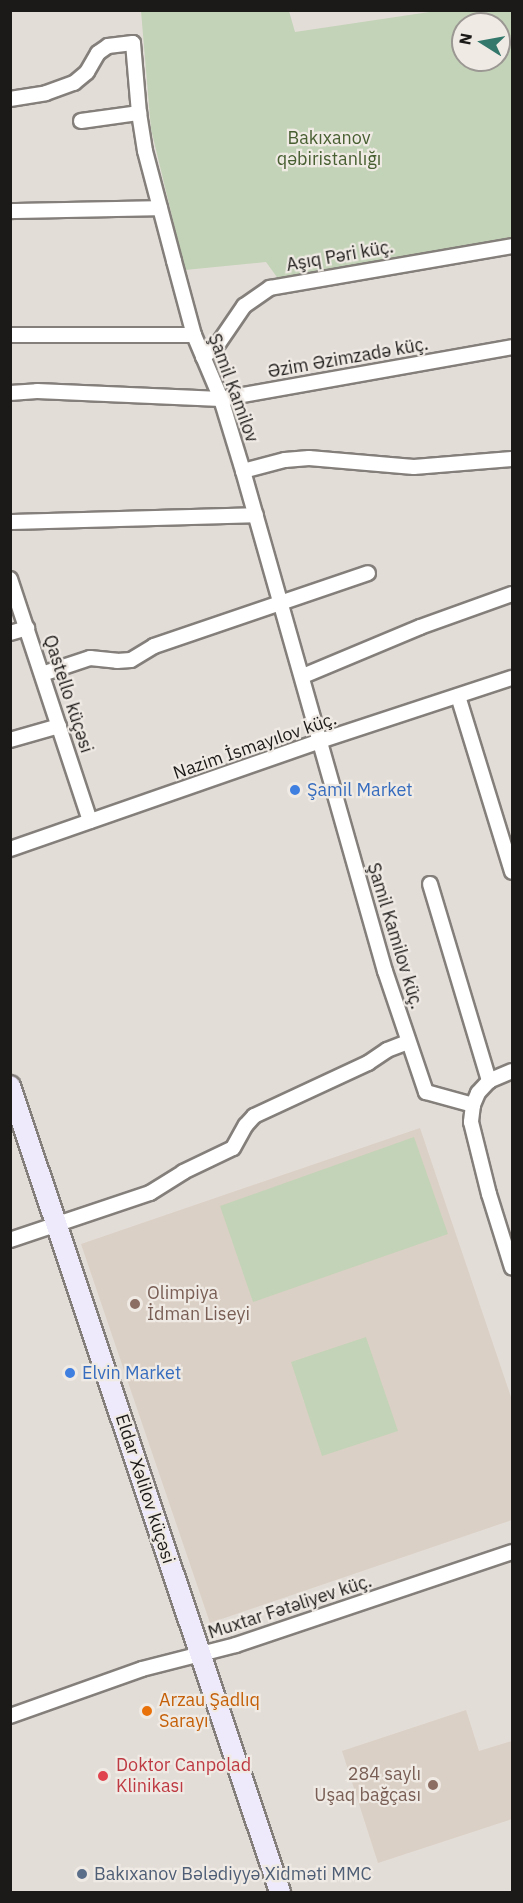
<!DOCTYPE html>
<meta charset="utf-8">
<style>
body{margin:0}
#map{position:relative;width:523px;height:1903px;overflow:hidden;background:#e3ddd8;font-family:"IBM Plex Sans",sans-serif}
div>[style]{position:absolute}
.built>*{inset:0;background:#dbd0c5}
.green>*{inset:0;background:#c3d3b7}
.roads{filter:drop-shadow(2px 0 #847f7a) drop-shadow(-2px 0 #847f7a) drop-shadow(0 2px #847f7a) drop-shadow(0 -2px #847f7a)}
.street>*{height:14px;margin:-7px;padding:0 7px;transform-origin:7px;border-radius:7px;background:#fff}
.secondary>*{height:20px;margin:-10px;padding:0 10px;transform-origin:10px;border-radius:10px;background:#efeafb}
.dots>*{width:16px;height:16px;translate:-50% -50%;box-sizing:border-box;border:3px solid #f0eae5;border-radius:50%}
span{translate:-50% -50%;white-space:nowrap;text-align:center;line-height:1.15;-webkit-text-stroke:4.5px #f0eae5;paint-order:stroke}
.park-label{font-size:18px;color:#475f31}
.street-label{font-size:18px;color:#1c1a18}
.shop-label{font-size:18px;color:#366cbe}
.left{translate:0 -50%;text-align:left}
.education-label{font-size:18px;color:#785e54}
.right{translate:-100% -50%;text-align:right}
.food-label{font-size:18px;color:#c56008}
.health-label{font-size:18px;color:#be3a42}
.service-label{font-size:18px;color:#4e5e75}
.frame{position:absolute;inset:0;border:12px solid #1c1a18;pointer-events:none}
.north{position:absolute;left:451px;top:12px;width:60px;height:60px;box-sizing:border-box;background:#f0eae5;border:2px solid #9b9793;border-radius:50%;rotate:281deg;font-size:16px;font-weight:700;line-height:24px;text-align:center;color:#1c1a18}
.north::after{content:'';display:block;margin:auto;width:21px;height:27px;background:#34786b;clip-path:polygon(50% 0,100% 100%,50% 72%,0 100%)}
</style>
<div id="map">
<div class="built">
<i style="clip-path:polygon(420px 1128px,512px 1400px,512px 1520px,210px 1623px,81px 1244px)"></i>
<i style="clip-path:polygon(466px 1710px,479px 1751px,512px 1741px,512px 1819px,378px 1863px,342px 1751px)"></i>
</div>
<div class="green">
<i style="clip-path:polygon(evenodd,141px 11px,289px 11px,295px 32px,436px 11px,512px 11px,512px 241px,279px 280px,266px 262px,185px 270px,151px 129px,141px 11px,463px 24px,499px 24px,499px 60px,463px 60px,463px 24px)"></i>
<i style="clip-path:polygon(414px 1137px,448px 1234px,253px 1302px,220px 1206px)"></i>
<i style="clip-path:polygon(366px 1337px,398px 1431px,322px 1456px,291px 1362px)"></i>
</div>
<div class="roads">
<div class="street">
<i style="left:10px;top:99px;width:36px;rotate:-9deg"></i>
<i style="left:46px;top:93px;width:30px;rotate:-20deg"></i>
<i style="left:74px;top:83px;width:17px;rotate:-40deg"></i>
<i style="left:87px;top:72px;width:22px;rotate:-60deg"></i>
<i style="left:98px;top:53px;width:12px;rotate:-35deg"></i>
<i style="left:108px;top:46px;width:25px;rotate:-7deg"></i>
<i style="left:133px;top:43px;width:70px;rotate:85.1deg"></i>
<i style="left:139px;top:113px;width:38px;rotate:81deg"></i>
<i style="left:145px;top:151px;width:114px;rotate:75.2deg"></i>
<i style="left:174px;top:261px;width:77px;rotate:74.9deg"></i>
<i style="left:194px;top:335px;width:69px;rotate:67.1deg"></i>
<i style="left:221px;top:399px;width:75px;rotate:73deg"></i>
<i style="left:243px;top:471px;width:520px;rotate:74.15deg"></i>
<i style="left:385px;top:971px;width:128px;rotate:71.3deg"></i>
<i style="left:426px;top:1092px;width:49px;rotate:15.5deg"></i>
<i style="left:81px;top:121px;width:59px;rotate:-7.9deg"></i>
<i style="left:10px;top:211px;width:150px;rotate:-1.1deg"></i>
<i style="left:10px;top:335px;width:184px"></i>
<i style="left:203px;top:357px;width:16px;rotate:-38deg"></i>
<i style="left:216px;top:347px;width:50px;rotate:-55.7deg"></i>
<i style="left:244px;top:306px;width:32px;rotate:-35deg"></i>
<i style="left:270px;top:288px;width:246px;rotate:-9.8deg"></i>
<i style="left:10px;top:393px;width:27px;rotate:-4deg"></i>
<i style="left:37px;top:391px;width:184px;rotate:2.5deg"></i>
<i style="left:221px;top:399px;width:296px;rotate:-10.1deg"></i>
<i style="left:243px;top:471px;width:43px;rotate:-14.7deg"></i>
<i style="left:285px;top:460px;width:24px;rotate:-5deg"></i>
<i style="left:309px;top:458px;width:105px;rotate:4.9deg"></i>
<i style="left:414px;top:467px;width:98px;rotate:-4.7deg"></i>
<i style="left:10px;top:522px;width:246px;rotate:-1.6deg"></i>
<i style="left:10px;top:579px;width:255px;rotate:71.7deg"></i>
<i style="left:10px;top:633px;width:18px;rotate:-16deg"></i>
<i style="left:42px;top:674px;width:51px;rotate:-18.4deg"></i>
<i style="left:90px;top:658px;width:27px;rotate:6deg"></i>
<i style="left:117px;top:661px;width:14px;rotate:-4deg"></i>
<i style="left:131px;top:660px;width:27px;rotate:-31deg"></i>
<i style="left:154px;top:646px;width:226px;rotate:-18.8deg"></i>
<i style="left:303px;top:676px;width:127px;rotate:-22.7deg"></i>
<i style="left:420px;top:627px;width:98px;rotate:-19.7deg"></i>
<i style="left:458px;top:696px;width:184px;rotate:72.9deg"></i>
<i style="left:10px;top:740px;width:51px;rotate:-15.9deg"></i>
<i style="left:10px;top:849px;width:328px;rotate:-19.2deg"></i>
<i style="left:320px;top:741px;width:202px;rotate:-18.2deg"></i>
<i style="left:430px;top:884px;width:206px;rotate:73.3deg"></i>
<i style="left:512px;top:1071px;width:25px;rotate:157deg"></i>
<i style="left:489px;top:1081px;width:16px;rotate:133deg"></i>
<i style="left:478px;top:1093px;width:13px;rotate:113deg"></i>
<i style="left:473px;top:1105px;width:17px;rotate:97deg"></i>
<i style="left:471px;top:1122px;width:74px;rotate:76deg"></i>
<i style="left:489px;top:1194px;width:77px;rotate:72.7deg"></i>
<i style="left:10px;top:1240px;width:148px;rotate:-18.6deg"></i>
<i style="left:150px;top:1193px;width:39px;rotate:-32deg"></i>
<i style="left:183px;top:1172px;width:55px;rotate:-25.6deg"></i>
<i style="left:233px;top:1148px;width:26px;rotate:-61deg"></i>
<i style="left:246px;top:1125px;width:12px;rotate:-48deg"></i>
<i style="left:254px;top:1116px;width:126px;rotate:-24.9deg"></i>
<i style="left:368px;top:1063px;width:23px;rotate:-34deg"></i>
<i style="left:387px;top:1050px;width:22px;rotate:-21deg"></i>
<i style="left:10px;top:1716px;width:140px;rotate:-19.6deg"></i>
<i style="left:142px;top:1669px;width:97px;rotate:-14.3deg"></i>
<i style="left:236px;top:1645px;width:291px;rotate:-18.6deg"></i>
</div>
<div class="secondary">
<i style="left:10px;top:1086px;width:850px;rotate:71.48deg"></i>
</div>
</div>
<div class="dots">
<i style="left:295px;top:790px;background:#3f7fe0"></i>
<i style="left:135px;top:1304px;background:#8d6e63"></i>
<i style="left:70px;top:1373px;background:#3f7fe0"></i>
<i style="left:147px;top:1711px;background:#e8710a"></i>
<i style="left:103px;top:1776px;background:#e0444e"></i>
<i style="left:433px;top:1785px;background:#8d6e63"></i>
<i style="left:82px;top:1874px;background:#5c6f8a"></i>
</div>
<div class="park-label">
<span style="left:329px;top:149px">Bakıxanov<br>qəbiristanlığı</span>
</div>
<div class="street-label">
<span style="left:340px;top:256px;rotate:-10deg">Aşıq Pəri küç.</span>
<span style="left:348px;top:358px;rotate:-10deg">Əzim Əzimzadə küç.</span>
<span style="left:233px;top:388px;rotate:70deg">Şamil Kamilov</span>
<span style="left:68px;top:694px;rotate:72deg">Qastello küçəsi</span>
<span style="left:255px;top:746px;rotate:-19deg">Nazim İsmayılov küç.</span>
<span style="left:395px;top:936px;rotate:73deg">Şamil Kamilov küç.</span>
<span style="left:145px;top:1489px;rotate:72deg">Eldar Xəlilov küçəsi</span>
<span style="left:290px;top:1607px;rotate:-18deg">Muxtar Fətəliyev küç.</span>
</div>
<div class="shop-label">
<span class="left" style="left:307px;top:790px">Şamil Market</span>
<span class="left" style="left:82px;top:1373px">Elvin Market</span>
</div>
<div class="education-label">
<span class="left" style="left:147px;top:1304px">Olimpiya<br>İdman Liseyi</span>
<span class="right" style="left:421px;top:1785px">284 saylı<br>Uşaq bağçası</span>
</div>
<div class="food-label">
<span class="left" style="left:159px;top:1711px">Arzau Şadlıq<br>Sarayı</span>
</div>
<div class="health-label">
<span class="left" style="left:116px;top:1776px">Doktor Canpolad<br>Klinikası</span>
</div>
<div class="service-label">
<span class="left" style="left:94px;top:1874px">Bakıxanov Bələdiyyə Xidməti MMC</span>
</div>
<div class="frame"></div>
<div class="north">N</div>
</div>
